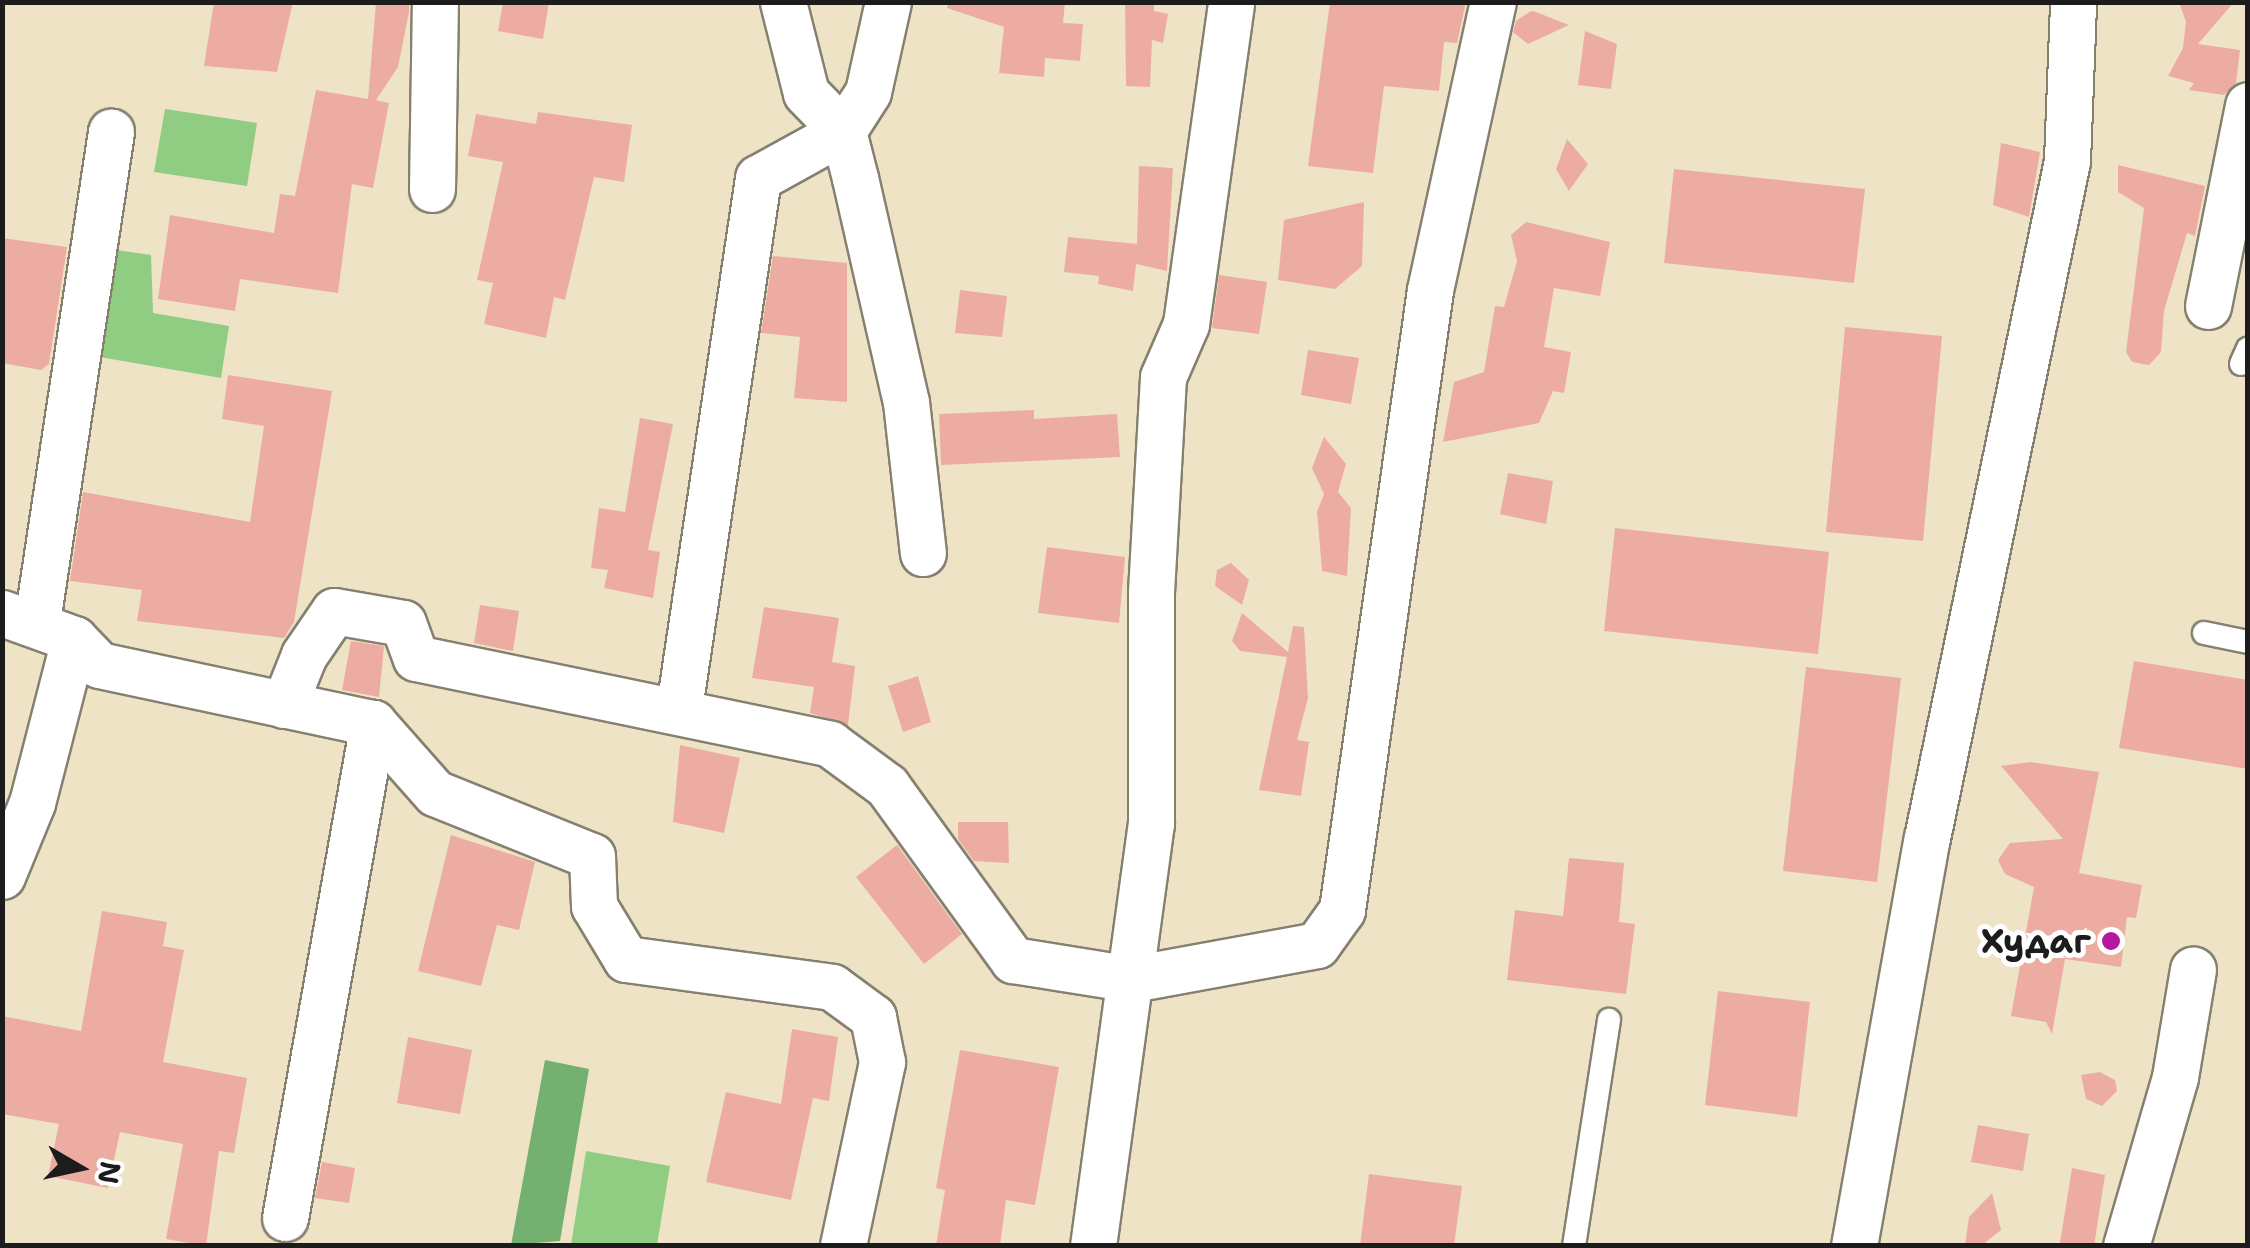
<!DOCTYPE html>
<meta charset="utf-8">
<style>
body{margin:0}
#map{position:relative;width:2250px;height:1248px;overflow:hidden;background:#eee4c5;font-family:"Shantell Sans",sans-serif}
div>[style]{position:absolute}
.green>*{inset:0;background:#90cd82}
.forest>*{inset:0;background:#74b070}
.building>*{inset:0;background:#ecaca2}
.roads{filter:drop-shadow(2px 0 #858070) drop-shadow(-2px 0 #858070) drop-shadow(0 2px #858070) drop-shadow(0 -2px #858070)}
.lane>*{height:22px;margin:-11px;padding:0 11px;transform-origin:11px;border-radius:11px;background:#fff}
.street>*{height:45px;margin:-22.5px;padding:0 22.5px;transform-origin:22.5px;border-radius:22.5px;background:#fff}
.dots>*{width:28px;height:28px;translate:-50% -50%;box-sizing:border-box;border:5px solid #fff;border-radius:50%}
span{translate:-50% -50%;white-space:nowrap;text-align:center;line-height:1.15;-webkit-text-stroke:10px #fff;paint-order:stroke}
.poi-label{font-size:35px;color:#1c1c1c;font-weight:700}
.right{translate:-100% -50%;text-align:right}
.frame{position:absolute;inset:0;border:5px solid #1c1c1c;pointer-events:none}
.north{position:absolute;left:30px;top:1118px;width:100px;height:100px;-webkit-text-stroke:8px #fff;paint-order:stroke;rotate:99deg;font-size:28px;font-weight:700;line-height:40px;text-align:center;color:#1c1c1c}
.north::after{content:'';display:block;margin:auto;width:35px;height:45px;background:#1c1c1c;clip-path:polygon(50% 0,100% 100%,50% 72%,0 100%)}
</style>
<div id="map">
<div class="green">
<i style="clip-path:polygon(165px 109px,257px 123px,247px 186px,154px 172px)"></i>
<i style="clip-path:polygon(109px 249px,151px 255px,153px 313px,229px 326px,221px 378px,88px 355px)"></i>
<i style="clip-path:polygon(586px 1151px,670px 1166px,657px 1245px,571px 1245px)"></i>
</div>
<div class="forest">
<i style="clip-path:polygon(545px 1060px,589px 1069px,560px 1241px,511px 1245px)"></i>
</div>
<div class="building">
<i style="clip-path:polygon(214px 2px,293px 2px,277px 72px,204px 66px)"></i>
<i style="clip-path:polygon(376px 2px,409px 2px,409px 12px,398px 67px,376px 100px,389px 103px,373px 188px,352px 184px,338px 293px,240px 279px,235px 311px,158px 299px,170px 215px,274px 233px,280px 194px,295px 196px,316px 90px,368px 99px)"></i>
<i style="clip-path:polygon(503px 2px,549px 2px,543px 39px,498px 31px)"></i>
<i style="clip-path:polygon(948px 2px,1065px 2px,1063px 23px,1083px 24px,1080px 61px,1045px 58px,1044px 77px,999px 73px,1004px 27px,947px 8px)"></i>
<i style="clip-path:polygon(1125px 2px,1154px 2px,1154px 11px,1168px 14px,1163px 43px,1152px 40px,1150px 87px,1126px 86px)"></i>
<i style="clip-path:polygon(1330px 2px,1466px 2px,1457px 43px,1444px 42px,1439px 91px,1384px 86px,1373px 173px,1308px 166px)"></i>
<i style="clip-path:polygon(2179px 2px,2234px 2px,2198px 44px,2240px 50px,2236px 83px,2224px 95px,2189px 90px,2194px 83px,2168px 76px,2183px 48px,2186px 22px)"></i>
<i style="clip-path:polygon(1531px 11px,1536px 12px,1569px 25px,1528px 44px,1513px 32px,1516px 21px)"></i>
<i style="clip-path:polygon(1585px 31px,1617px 44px,1611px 89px,1578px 85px)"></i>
<i style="clip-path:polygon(538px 112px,632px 125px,624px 182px,594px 177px,565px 300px,554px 297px,546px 338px,484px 324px,493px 283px,477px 280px,503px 162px,468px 156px,476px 114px,536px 124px)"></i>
<i style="clip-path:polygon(1567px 139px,1588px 164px,1569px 191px,1556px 169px)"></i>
<i style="clip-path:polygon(2001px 143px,2040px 152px,2029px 217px,1993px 205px)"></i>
<i style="clip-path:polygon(2118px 165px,2205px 186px,2195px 236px,2187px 233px,2164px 311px,2161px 352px,2149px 365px,2132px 362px,2126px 352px,2144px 208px,2118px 192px)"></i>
<i style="clip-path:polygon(1139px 166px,1173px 168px,1167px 271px,1136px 264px,1133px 291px,1098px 284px,1099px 276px,1064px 272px,1068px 237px,1137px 244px)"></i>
<i style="clip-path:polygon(1674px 169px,1865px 189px,1854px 283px,1664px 263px)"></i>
<i style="clip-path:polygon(1364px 202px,1362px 266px,1335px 289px,1278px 280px,1284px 220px)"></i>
<i style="clip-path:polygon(1526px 222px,1610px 242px,1600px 296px,1554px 288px,1544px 347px,1571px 352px,1564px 393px,1553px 391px,1539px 423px,1443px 442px,1454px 382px,1484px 372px,1495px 306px,1504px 307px,1517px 261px,1511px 235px)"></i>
<i style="clip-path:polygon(2px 238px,67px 247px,49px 364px,41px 370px,2px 363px)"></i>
<i style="clip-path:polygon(773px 256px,847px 263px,847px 402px,794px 398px,800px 337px,761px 333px)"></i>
<i style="clip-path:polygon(1219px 275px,1267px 282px,1259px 334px,1212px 328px)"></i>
<i style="clip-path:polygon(960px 290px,1007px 296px,1002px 337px,955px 333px)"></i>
<i style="clip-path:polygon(1845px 327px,1942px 336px,1923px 541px,1826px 532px)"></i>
<i style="clip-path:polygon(1308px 350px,1359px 358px,1351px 404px,1301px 395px)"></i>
<i style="clip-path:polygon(228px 375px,332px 391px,294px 622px,284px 638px,137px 621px,142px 590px,70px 581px,83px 492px,250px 522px,264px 426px,222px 419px)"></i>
<i style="clip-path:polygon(1034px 410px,1034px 419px,1117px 414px,1120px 457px,941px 465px,939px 414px)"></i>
<i style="clip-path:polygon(640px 418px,673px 424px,648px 550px,660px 552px,653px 598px,604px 588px,608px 570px,591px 568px,599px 508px,625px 512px)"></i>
<i style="clip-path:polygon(1324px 437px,1346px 464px,1338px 492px,1351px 508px,1347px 576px,1322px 571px,1317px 512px,1324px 494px,1312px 468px)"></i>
<i style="clip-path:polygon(1508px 473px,1553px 481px,1546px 524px,1500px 514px)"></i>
<i style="clip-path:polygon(1615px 528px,1829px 552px,1818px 654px,1604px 631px)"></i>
<i style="clip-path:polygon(1047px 547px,1125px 557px,1119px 623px,1038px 613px)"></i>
<i style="clip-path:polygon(1231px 563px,1249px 580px,1242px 605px,1215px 586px,1217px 570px)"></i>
<i style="clip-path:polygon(480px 605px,519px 611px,513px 651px,474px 643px)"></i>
<i style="clip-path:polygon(764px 607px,839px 618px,832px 662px,855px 666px,848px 725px,810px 713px,814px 687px,752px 678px)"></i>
<i style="clip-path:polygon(1242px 613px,1288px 652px,1293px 626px,1304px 627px,1308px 698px,1297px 740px,1309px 742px,1301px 796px,1259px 790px,1287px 657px,1240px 651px,1232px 641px)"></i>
<i style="clip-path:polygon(351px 641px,384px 646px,379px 697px,342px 690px)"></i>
<i style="clip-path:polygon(2134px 661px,2248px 680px,2248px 769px,2119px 748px)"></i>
<i style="clip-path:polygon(1806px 667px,1901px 678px,1877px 882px,1783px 871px)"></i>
<i style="clip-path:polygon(918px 676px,931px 722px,903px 732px,888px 686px)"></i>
<i style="clip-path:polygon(680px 745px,740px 758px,724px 833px,673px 822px)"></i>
<i style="clip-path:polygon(2030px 762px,2099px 772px,2079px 873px,2142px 885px,2136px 918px,2127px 917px,2121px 967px,2065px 959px,2052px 1034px,2046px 1022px,2011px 1016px,2034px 887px,2005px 874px,1998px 860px,2010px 843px,2063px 839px,2001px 766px)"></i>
<i style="clip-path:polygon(958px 822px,1008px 822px,1009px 863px,974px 861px,958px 839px)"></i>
<i style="clip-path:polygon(451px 835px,535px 862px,519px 930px,497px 925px,481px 986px,418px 971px)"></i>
<i style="clip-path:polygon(897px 845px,962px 934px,924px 964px,856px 877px)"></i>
<i style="clip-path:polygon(1569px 858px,1624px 863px,1619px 922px,1635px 924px,1626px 994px,1507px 980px,1515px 910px,1563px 916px)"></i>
<i style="clip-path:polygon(102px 911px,167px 922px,163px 946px,184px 950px,163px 1062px,247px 1078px,234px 1153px,219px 1151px,206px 1246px,166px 1239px,183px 1144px,120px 1132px,108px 1188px,48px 1176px,59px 1124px,2px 1114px,2px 1016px,81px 1031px)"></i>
<i style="clip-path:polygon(1718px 991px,1810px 1002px,1797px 1117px,1705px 1105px)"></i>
<i style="clip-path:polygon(792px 1029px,838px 1037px,829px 1101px,813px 1098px,791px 1200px,706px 1182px,726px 1092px,781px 1104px)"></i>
<i style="clip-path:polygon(408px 1037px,472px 1050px,460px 1114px,397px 1103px)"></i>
<i style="clip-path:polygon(960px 1050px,1059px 1067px,1035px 1205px,1006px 1200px,1000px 1246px,936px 1246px,945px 1190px,936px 1188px)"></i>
<i style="clip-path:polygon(2100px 1072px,2115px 1080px,2117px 1091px,2102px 1106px,2086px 1099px,2081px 1075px)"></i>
<i style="clip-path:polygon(1978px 1125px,2029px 1134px,2023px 1171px,1971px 1162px)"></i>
<i style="clip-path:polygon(322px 1162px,355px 1168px,349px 1203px,315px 1198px)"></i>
<i style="clip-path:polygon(2072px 1168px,2105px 1175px,2094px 1246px,2060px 1243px)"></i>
<i style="clip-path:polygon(1369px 1174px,1462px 1186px,1454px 1246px,1360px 1246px)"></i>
<i style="clip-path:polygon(1992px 1193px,2001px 1230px,1981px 1246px,1965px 1246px,1969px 1217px)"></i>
</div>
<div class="roads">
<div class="lane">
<i style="left:2241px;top:364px;width:17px;rotate:-66deg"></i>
<i style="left:2204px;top:633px;width:45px;rotate:11.6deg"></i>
<i style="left:1574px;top:1246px;width:229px;rotate:-81.2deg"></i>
</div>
<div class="street">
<i style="left:783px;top:2px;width:94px;rotate:75.8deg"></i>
<i style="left:806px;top:93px;width:53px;rotate:45.8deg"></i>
<i style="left:843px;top:131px;width:49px;rotate:75.7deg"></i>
<i style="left:855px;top:178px;width:230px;rotate:77.2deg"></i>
<i style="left:906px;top:402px;width:152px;rotate:83.6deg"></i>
<i style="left:432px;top:189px;width:187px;rotate:-89.1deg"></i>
<i style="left:2208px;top:306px;width:205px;rotate:-78.7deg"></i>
<i style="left:2px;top:613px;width:77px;rotate:19.9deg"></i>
<i style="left:74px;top:639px;width:36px;rotate:46deg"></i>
<i style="left:99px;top:665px;width:280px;rotate:12deg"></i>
<i style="left:373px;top:723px;width:94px;rotate:48.5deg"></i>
<i style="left:435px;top:793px;width:169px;rotate:21.9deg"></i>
<i style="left:592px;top:856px;width:50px;rotate:87.7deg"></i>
<i style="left:594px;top:906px;width:62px;rotate:58.9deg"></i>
<i style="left:626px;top:959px;width:208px;rotate:7.7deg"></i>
<i style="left:832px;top:987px;width:51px;rotate:36.2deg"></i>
<i style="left:873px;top:1017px;width:46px;rotate:78.7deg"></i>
<i style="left:882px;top:1062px;width:188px;rotate:102deg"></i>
<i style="left:37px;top:621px;width:495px;rotate:-81.4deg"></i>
<i style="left:284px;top:705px;width:54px;rotate:-68.2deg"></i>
<i style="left:304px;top:655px;width:53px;rotate:-55.7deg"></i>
<i style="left:334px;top:611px;width:70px;rotate:9.9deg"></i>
<i style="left:403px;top:623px;width:37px;rotate:70deg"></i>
<i style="left:416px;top:658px;width:423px;rotate:11.7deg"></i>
<i style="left:830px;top:744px;width:71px;rotate:36.4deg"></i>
<i style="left:887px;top:786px;width:215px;rotate:54.1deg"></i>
<i style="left:1013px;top:960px;width:121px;rotate:9.1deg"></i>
<i style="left:1132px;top:979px;width:188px;rotate:-10.4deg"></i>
<i style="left:1317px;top:945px;width:43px;rotate:-54.5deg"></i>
<i style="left:1342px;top:910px;width:626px;rotate:-81.92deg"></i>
<i style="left:1430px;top:290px;width:295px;rotate:-77.7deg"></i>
<i style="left:679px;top:708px;width:536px;rotate:-81.52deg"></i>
<i style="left:758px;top:178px;width:97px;rotate:-28.9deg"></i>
<i style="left:843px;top:131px;width:46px;rotate:-57.3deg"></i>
<i style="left:868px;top:92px;width:92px;rotate:-77.5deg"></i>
<i style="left:2px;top:876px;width:79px;rotate:-67.7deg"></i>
<i style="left:32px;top:803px;width:169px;rotate:-75.6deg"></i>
<i style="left:285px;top:1218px;width:503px;rotate:-79.92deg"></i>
<i style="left:1093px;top:1246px;width:426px;rotate:-82.2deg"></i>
<i style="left:1151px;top:824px;width:232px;rotate:-90deg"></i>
<i style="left:1151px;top:592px;width:215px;rotate:-86.8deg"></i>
<i style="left:1163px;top:377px;width:58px;rotate:-66.5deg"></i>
<i style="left:1186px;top:324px;width:325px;rotate:-82deg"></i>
<i style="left:1854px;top:1246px;width:414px;rotate:-79.9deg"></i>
<i style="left:1927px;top:838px;width:691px;rotate:-78.32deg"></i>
<i style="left:2067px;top:161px;width:159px;rotate:-87.8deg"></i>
<i style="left:2126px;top:1246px;width:176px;rotate:-73.8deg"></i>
<i style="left:2175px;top:1077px;width:109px;rotate:-80.5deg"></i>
</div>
</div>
<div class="dots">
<i style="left:2111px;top:941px;background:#b5179e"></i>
</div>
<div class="poi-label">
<span class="right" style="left:2091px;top:941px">Худаг</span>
</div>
<div class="frame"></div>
<div class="north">N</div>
</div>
